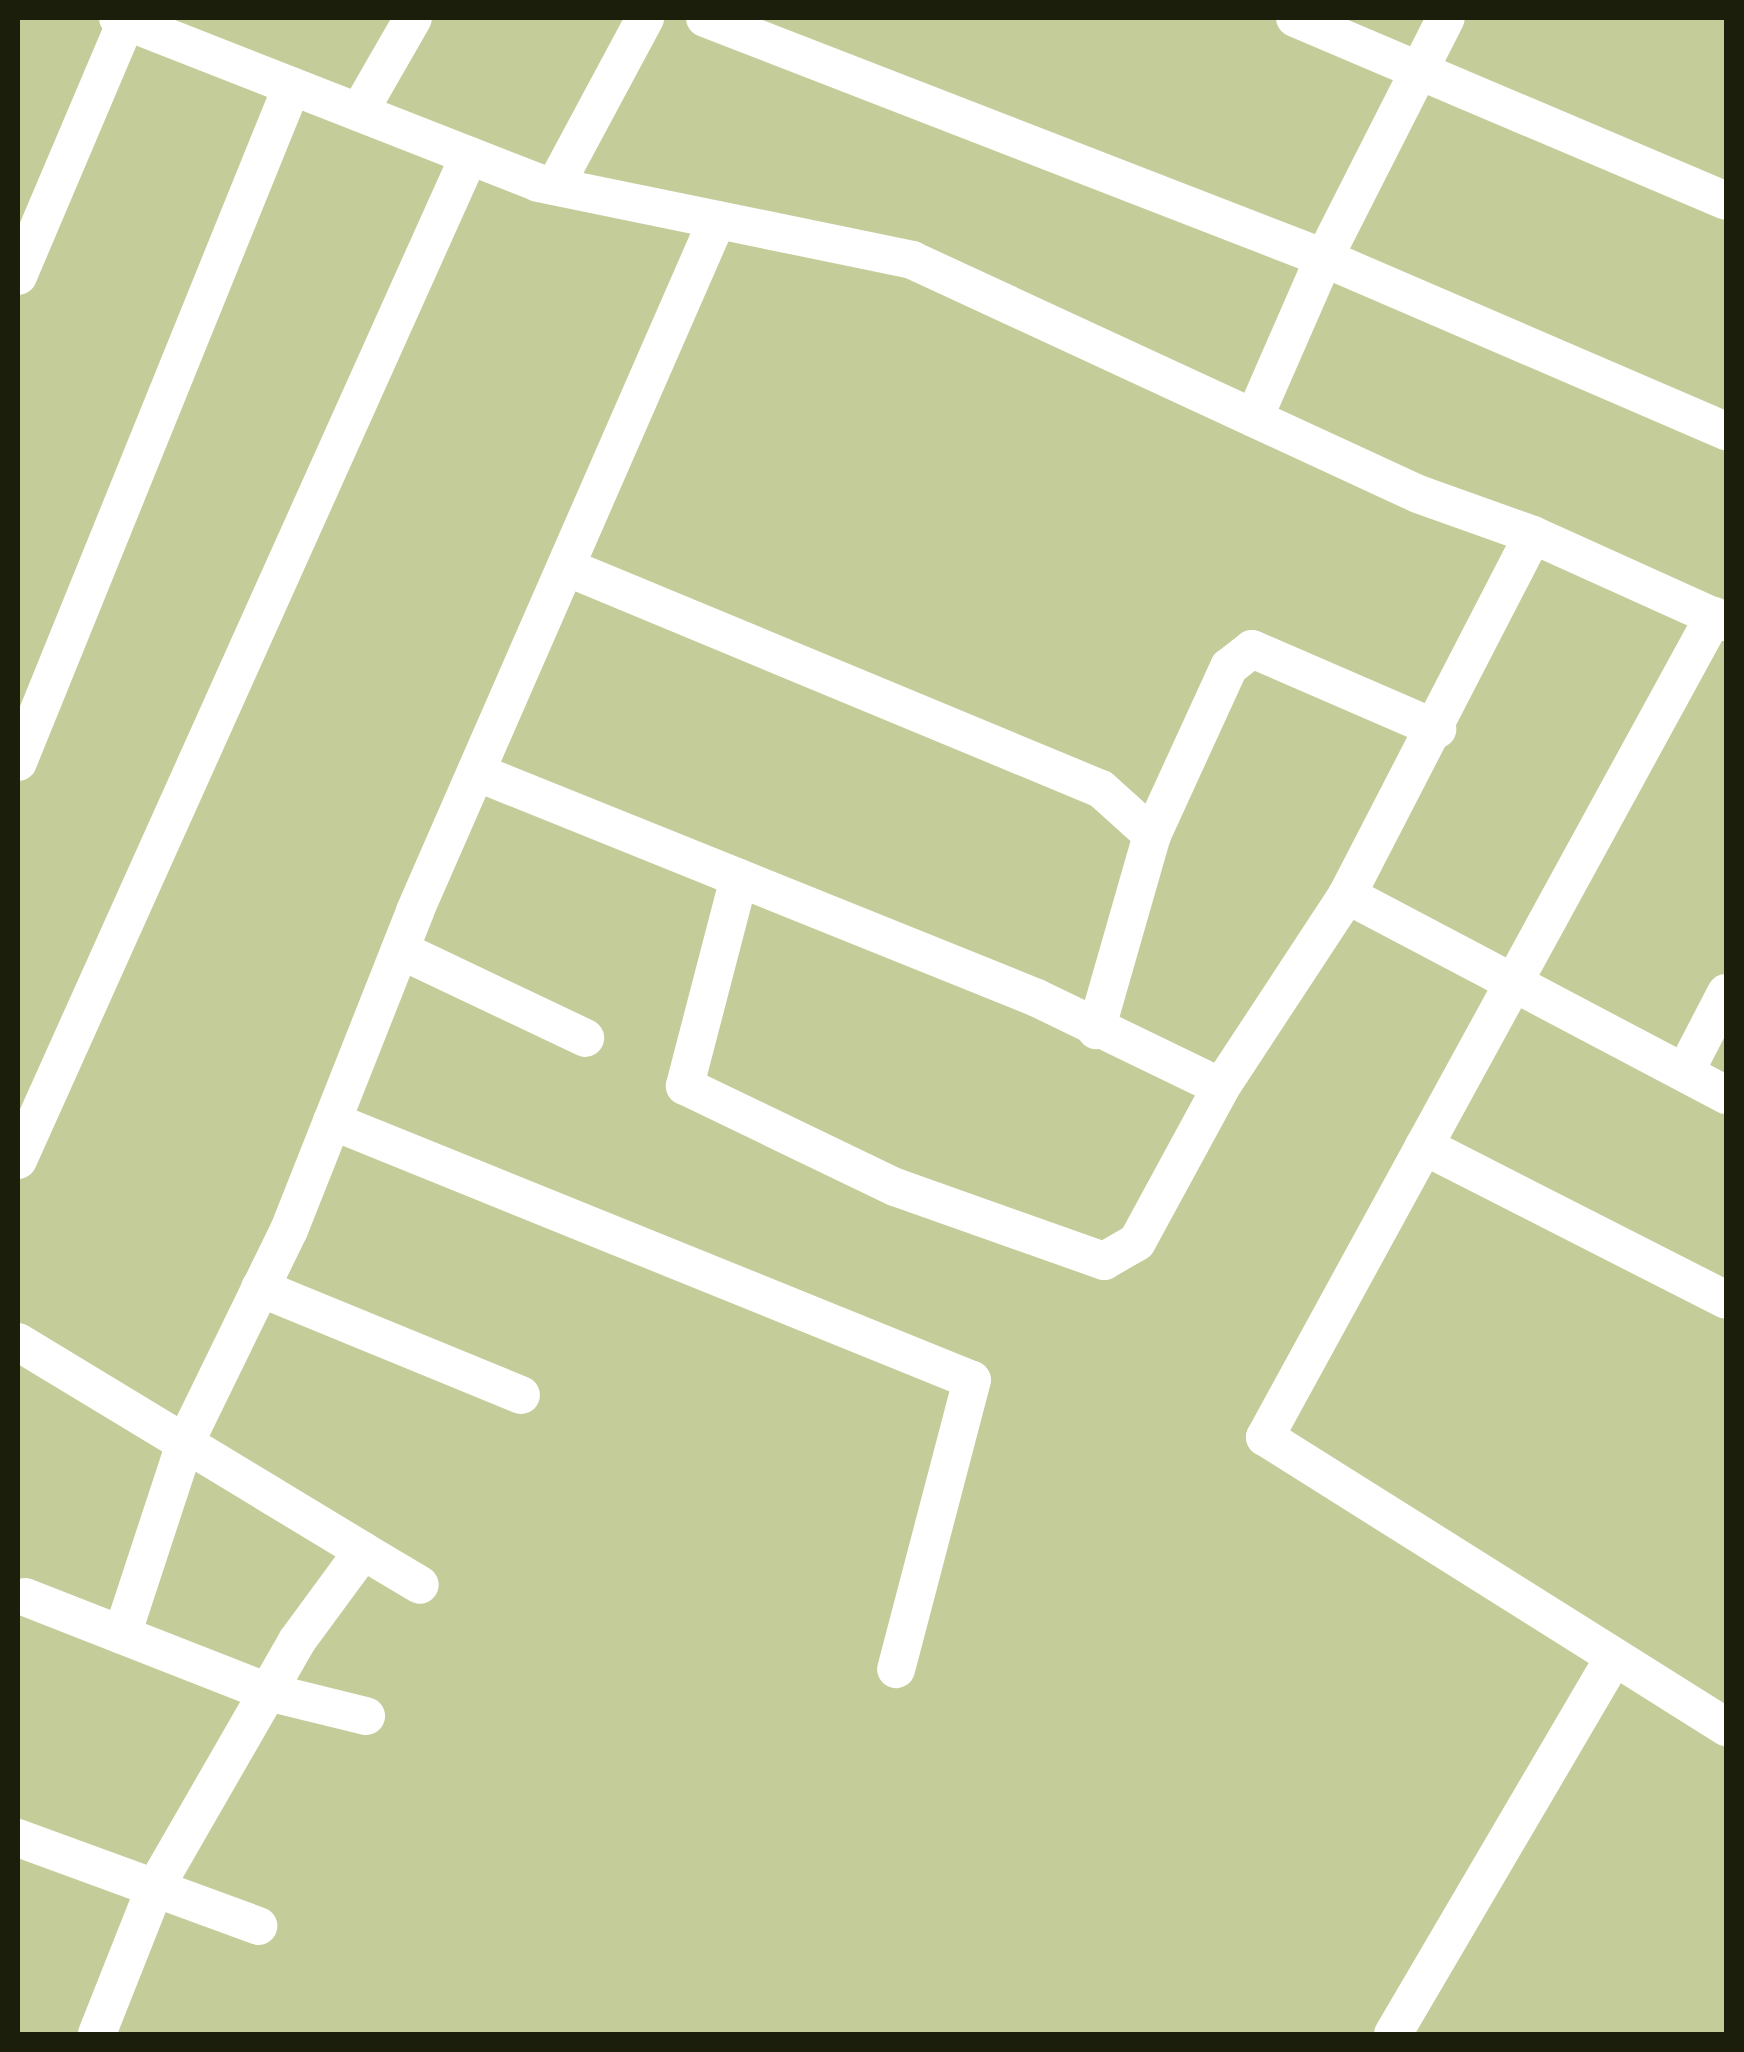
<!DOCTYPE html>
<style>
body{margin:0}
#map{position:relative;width:1744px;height:2052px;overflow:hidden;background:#c4cd9a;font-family:Signika,sans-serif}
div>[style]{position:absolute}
.street>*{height:38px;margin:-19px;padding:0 19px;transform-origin:19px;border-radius:19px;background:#fff}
span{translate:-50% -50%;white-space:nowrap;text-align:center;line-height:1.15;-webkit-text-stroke:9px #d1daa6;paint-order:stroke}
.frame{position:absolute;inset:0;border:20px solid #1b1e0a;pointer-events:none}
</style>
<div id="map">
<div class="street">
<i style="left:118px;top:18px;width:451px;rotate:21.4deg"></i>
<i style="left:538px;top:183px;width:382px;rotate:11.6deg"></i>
<i style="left:912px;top:260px;width:557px;rotate:24.82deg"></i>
<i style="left:1418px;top:494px;width:122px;rotate:19.6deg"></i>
<i style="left:1533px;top:535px;width:212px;rotate:24.3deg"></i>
<i style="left:705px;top:18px;width:664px;rotate:21.19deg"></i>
<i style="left:1324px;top:258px;width:438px;rotate:23.3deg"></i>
<i style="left:1295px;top:18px;width:468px;rotate:23deg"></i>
<i style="left:359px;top:112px;width:108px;rotate:-60.1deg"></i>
<i style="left:555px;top:186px;width:191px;rotate:-61.8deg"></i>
<i style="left:18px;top:276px;width:277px;rotate:-67deg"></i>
<i style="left:1254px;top:418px;width:175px;rotate:-66.4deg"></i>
<i style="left:1324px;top:258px;width:269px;rotate:-63.1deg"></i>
<i style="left:566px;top:567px;width:579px;rotate:22.54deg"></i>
<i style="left:1101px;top:789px;width:69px;rotate:42deg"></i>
<i style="left:1152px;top:835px;width:203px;rotate:106deg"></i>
<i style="left:1714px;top:616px;width:936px;rotate:118.67deg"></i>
<i style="left:1265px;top:1437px;width:545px;rotate:32.17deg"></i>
<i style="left:18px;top:762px;width:729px;rotate:-67.94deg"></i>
<i style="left:476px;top:772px;width:605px;rotate:21.94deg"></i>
<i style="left:1037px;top:998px;width:204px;rotate:25.8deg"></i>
<i style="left:1152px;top:835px;width:185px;rotate:-65.4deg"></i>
<i style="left:1229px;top:667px;width:29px;rotate:-38deg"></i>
<i style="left:1252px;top:649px;width:202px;rotate:23.4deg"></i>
<i style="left:739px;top:878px;width:215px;rotate:104.6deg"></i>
<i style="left:685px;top:1086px;width:233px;rotate:25.7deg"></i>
<i style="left:895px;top:1187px;width:222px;rotate:19.5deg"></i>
<i style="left:1104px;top:1261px;width:38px;rotate:-30deg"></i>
<i style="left:1137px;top:1242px;width:176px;rotate:-61.5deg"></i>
<i style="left:1221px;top:1087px;width:230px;rotate:-56.7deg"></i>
<i style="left:1347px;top:895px;width:405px;rotate:-62.7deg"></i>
<i style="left:1347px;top:895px;width:429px;rotate:27.8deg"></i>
<i style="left:400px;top:950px;width:205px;rotate:25.4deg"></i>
<i style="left:1685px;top:1072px;width:89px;rotate:-62.6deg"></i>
<i style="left:332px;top:1121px;width:690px;rotate:22.03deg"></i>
<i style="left:972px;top:1380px;width:299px;rotate:104.7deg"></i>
<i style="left:1424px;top:1146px;width:339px;rotate:27deg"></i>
<i style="left:18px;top:1160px;width:1101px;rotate:-65.81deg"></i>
<i style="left:260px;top:1288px;width:282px;rotate:22.3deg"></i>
<i style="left:18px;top:1342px;width:403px;rotate:31.2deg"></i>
<i style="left:363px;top:1551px;width:112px;rotate:126.3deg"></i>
<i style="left:297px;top:1641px;width:287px;rotate:119.9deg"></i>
<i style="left:154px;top:1890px;width:155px;rotate:111.6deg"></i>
<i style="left:363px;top:1551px;width:66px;rotate:30.8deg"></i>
<i style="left:25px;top:1597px;width:261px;rotate:21.4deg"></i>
<i style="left:268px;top:1692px;width:101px;rotate:13.8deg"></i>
<i style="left:122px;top:1635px;width:202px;rotate:-71.8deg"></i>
<i style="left:185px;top:1443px;width:237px;rotate:-64deg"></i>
<i style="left:289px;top:1230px;width:343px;rotate:-68.4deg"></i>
<i style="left:415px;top:911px;width:754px;rotate:-66.39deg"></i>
<i style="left:18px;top:1838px;width:256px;rotate:20.1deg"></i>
<i style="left:1393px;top:2034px;width:436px;rotate:-59.6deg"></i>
</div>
<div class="frame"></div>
</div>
